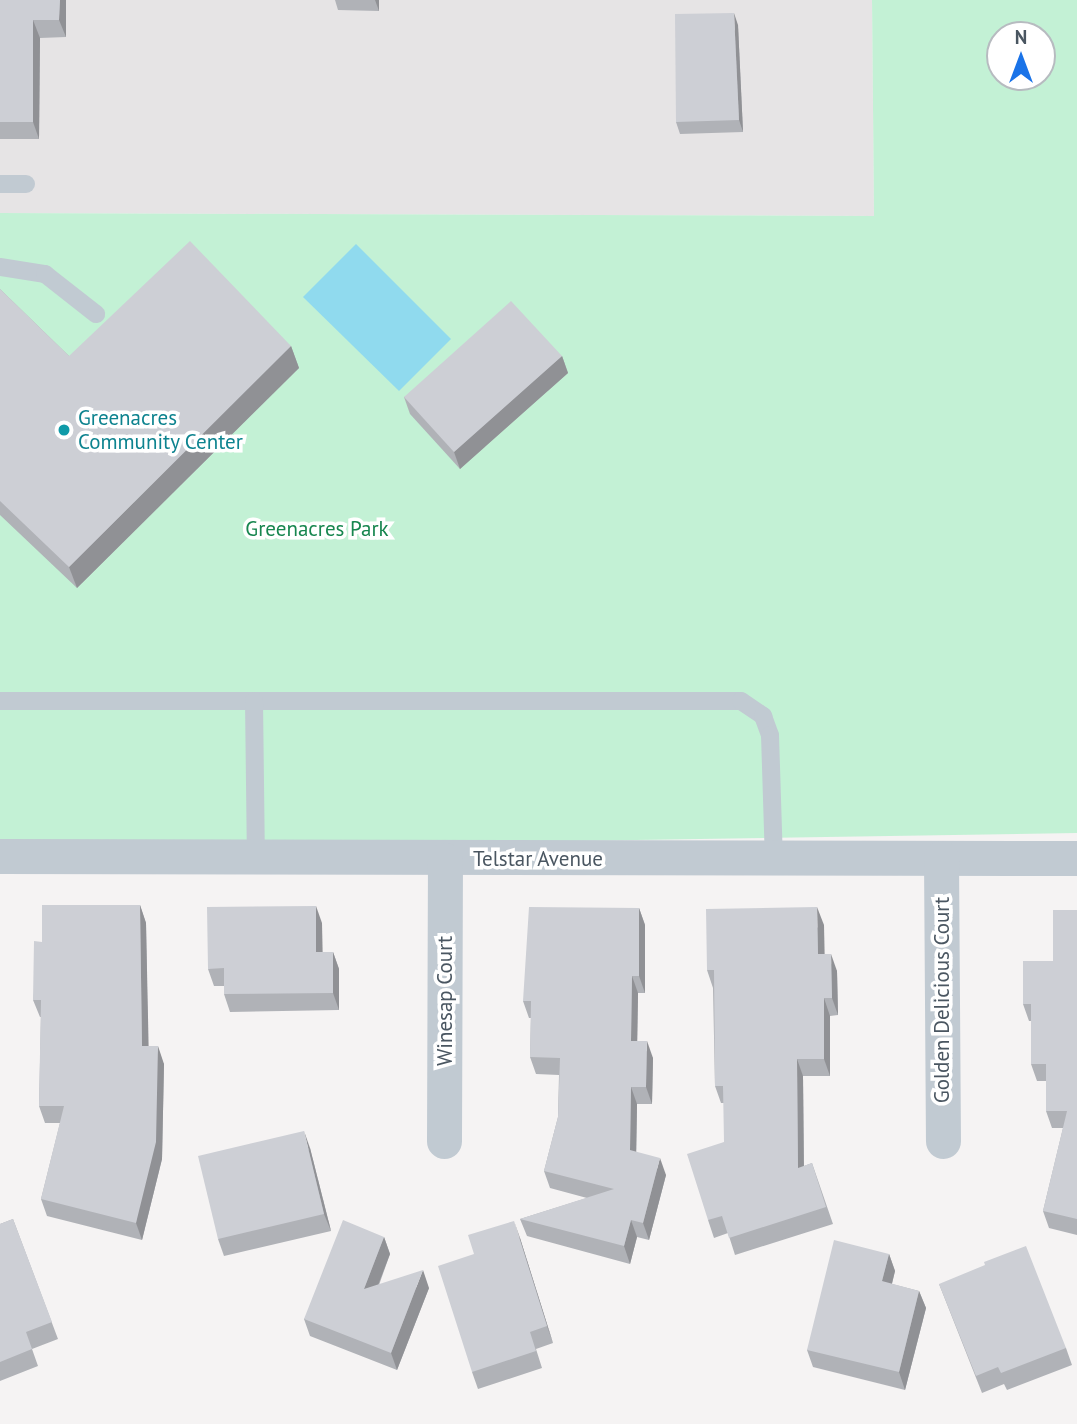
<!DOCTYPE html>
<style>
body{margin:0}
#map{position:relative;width:1077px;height:1424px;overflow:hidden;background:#f5f3f3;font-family:"PT Sans",sans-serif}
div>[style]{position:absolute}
.education>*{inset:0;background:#e6e4e5}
.green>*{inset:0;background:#c3f1d5}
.water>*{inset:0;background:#90daee}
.lane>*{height:18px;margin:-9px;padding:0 9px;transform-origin:9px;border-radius:9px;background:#c1cad2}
.street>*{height:35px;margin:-17.5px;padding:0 17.5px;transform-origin:17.5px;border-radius:17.5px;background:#c1cad2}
.wall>*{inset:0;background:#b0b2b7}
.shaded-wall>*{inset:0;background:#909195}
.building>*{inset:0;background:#cdcfd5}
.dots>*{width:19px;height:19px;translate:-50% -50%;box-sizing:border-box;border:4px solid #fff;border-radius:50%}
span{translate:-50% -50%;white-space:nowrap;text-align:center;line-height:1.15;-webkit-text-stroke:7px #fff;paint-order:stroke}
.culture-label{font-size:21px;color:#0d838f}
.left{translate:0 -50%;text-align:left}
.park-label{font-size:21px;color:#17864f}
.street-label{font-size:21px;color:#4a5661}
.north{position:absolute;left:986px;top:21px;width:70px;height:70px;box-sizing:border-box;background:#fff;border:2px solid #b7bbc0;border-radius:50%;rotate:0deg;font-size:19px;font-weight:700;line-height:28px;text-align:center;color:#4a5661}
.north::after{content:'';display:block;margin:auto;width:24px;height:32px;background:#1a73e8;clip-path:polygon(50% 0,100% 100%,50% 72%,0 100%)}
</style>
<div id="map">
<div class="education">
<i style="clip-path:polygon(0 0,872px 0,874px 216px,0 213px)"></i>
</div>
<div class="green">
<i style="clip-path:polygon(evenodd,872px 0,1077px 0,1077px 833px,0 850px,0 213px,874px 216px,872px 0,1000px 35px,1042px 35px,1042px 77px,1000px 77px,1000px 35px)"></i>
</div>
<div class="water">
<i style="clip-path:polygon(356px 244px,451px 339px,399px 391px,303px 297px)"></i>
</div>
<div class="lane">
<i style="left:0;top:184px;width:26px"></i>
<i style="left:0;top:267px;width:46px;rotate:8.8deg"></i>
<i style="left:45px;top:274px;width:65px;rotate:38.1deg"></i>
<i style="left:0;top:701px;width:741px"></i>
<i style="left:741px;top:701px;width:27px;rotate:34deg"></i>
<i style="left:763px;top:716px;width:20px;rotate:70deg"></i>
<i style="left:770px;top:735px;width:124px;rotate:88.2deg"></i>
<i style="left:254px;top:701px;width:157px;rotate:89.3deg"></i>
</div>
<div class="street">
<i style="left:0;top:856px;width:1077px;rotate:0.11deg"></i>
<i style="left:941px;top:858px;width:283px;rotate:89.6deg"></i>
<i style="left:444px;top:1141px;width:281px;rotate:-89.8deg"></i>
</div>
<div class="wall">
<i style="clip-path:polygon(0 0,66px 0,66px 37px,40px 38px,39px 139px,0 139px)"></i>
<i style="clip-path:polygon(335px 0,379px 0,379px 11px,338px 10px)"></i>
<i style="clip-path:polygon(738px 25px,743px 132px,680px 134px,676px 122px)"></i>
<i style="clip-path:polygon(0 289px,69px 356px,291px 346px,299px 368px,77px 588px,0 515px)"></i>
<i style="clip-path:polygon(562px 356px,568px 373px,460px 469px,410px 414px,404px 397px)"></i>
<i style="clip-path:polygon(140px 905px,146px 923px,148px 1046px,164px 1064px,162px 1159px,142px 1240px,47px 1216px,41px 1199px,60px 1123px,45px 1123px,39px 1106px,41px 1017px,40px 1017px,33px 1000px,42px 942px)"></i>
<i style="clip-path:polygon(639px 908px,645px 925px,645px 993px,638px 993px,637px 1041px,653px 1058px,652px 1104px,637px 1104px,636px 1152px,666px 1175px,649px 1240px,637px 1237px,630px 1264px,527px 1236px,520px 1219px,587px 1198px,550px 1188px,544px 1171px,558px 1117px,559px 1075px,536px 1074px,530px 1057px,531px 1018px,529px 1018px,523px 1001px)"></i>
<i style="clip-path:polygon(1077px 910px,1077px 1235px,1049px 1228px,1043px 1211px,1063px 1128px,1052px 1128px,1046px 1111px,1046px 1081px,1037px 1081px,1031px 1064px,1031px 1021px,1029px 1021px,1023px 1004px,1053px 961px)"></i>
<i style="clip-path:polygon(322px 923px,322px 952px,333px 952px,339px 969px,339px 1010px,230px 1012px,224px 994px,224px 986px,214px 986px,208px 969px)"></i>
<i style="clip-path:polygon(824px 925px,824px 954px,837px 971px,838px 1015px,830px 1016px,830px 1076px,803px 1076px,804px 1166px,812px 1163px,833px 1224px,735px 1255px,728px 1233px,714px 1238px,708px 1220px,724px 1142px,724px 1103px,721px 1103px,715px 1086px,713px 988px,707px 970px)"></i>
<i style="clip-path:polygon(310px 1148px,331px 1231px,224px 1256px,218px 1239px)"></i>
<i style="clip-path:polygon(13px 1219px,58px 1339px,32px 1349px,38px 1366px,0 1381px,0 1224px)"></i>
<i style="clip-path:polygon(384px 1237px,390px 1254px,379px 1285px,429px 1288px,397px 1370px,310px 1336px,304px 1319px)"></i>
<i style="clip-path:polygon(520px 1238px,553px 1343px,536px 1349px,542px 1368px,478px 1389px,472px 1372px,474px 1254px)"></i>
<i style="clip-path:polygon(889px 1254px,895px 1271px,892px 1284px,919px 1291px,926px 1308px,905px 1390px,813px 1367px,807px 1350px)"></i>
<i style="clip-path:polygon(939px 1284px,1066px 1348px,1072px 1365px,1007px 1390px,1004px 1384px,982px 1393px)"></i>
</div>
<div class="shaded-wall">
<i style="clip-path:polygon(60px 0,66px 0,66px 37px,59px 20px)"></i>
<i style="clip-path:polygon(375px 0,379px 0,379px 11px)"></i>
<i style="clip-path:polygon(734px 13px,738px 25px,743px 132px,739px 120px)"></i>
<i style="clip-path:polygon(33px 20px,40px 38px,39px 139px,33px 122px)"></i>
<i style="clip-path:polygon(291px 346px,299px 368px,77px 588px,69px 567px)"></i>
<i style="clip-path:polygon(562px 356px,568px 373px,460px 469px,454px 452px)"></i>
<i style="clip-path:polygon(140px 905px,146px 923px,149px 1064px,142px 1046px)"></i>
<i style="clip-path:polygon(316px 906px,322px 923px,323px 969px,316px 952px)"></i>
<i style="clip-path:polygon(817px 907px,824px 925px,825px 971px,818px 954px)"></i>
<i style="clip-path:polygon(639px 908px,645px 925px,645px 993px,639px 976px)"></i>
<i style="clip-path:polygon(333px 952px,339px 969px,339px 1010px,333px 993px)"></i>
<i style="clip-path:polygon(831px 954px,837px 971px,838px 1015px,832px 998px)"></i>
<i style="clip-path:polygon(632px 976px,638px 993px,637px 1058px,631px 1041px)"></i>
<i style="clip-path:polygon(824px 998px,830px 1016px,830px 1076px,824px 1059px)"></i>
<i style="clip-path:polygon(647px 1041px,653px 1058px,652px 1104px,646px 1087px)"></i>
<i style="clip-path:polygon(158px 1046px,164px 1064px,162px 1159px,142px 1240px,136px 1223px)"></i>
<i style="clip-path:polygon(797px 1059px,803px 1076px,804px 1185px,798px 1168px)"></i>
<i style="clip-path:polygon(631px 1087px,637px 1104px,636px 1167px,630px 1150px)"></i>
<i style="clip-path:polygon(304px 1131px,310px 1148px,331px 1231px,324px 1214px)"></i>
<i style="clip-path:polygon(660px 1158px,666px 1175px,649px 1240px,643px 1223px)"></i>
<i style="clip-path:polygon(631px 1220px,637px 1237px,630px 1264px,624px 1246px)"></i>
<i style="clip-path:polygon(514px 1221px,520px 1238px,553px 1343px,547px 1326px)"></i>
<i style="clip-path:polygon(384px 1237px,390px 1254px,370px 1306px,364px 1289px)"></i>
<i style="clip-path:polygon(889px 1254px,895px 1271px,888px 1299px,882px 1281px)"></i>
<i style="clip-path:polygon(423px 1270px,429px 1288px,397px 1370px,391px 1353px)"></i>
<i style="clip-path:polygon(919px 1291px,926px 1308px,905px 1390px,899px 1372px)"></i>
</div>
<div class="building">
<i style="clip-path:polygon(0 0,60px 0,59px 20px,33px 20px,33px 122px,0 122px)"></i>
<i style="clip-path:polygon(734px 13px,739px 120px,676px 122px,675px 14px)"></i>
<i style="clip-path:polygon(190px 241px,291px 346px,69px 567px,0 501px,0 289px,69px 356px)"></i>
<i style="clip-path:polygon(511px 301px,562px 356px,454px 452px,404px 397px)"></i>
<i style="clip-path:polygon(42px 905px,140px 905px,142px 1046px,158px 1046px,156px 1142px,136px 1223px,41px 1199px,64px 1106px,39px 1106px,41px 1000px,33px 1000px,34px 941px,42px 942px)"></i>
<i style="clip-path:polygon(316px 906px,316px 952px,333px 952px,333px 993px,224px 994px,224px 968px,208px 969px,207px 907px)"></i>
<i style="clip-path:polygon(529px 907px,639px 908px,639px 976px,632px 976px,631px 1041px,647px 1041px,646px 1087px,631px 1087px,630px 1150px,660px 1158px,643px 1223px,631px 1220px,624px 1246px,520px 1219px,614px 1189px,544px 1171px,558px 1117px,560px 1058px,530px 1057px,531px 1001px,523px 1001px)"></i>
<i style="clip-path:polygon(817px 907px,818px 954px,831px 954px,832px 998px,824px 998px,824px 1059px,797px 1059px,798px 1168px,812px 1163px,826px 1207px,729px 1238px,722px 1216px,708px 1220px,687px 1154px,724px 1142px,723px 1086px,715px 1086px,714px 970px,707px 970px,706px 909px)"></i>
<i style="clip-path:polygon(1053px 910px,1077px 910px,1077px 1219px,1043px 1211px,1067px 1111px,1046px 1111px,1046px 1064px,1031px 1064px,1031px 1004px,1023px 1004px,1023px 961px,1053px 961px)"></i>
<i style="clip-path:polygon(304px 1131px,324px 1214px,218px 1239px,198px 1156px)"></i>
<i style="clip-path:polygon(13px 1219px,52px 1322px,26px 1332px,32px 1349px,0 1362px,0 1224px)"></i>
<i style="clip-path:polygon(343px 1220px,384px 1237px,364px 1289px,423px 1270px,391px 1353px,304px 1319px)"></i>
<i style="clip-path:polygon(514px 1221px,547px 1326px,530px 1332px,536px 1351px,472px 1372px,438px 1266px,474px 1254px,468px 1235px)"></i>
<i style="clip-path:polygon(834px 1240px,889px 1254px,882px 1281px,919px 1291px,899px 1372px,807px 1350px)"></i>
<i style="clip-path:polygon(1026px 1246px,1066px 1348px,1001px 1373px,998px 1367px,976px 1376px,939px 1284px,985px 1265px,984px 1262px)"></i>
</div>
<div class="dots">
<i style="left:64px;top:430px;background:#0f9aa8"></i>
</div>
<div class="culture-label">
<span class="left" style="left:78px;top:430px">Greenacres<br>Community Center</span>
</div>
<div class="park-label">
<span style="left:317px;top:529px">Greenacres Park</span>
</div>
<div class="street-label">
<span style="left:538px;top:859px">Telstar Avenue</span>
<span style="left:942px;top:1000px;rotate:-90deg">Golden Delicious Court</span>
<span style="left:445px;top:1001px;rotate:-90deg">Winesap Court</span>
</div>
<div class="north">N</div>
</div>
